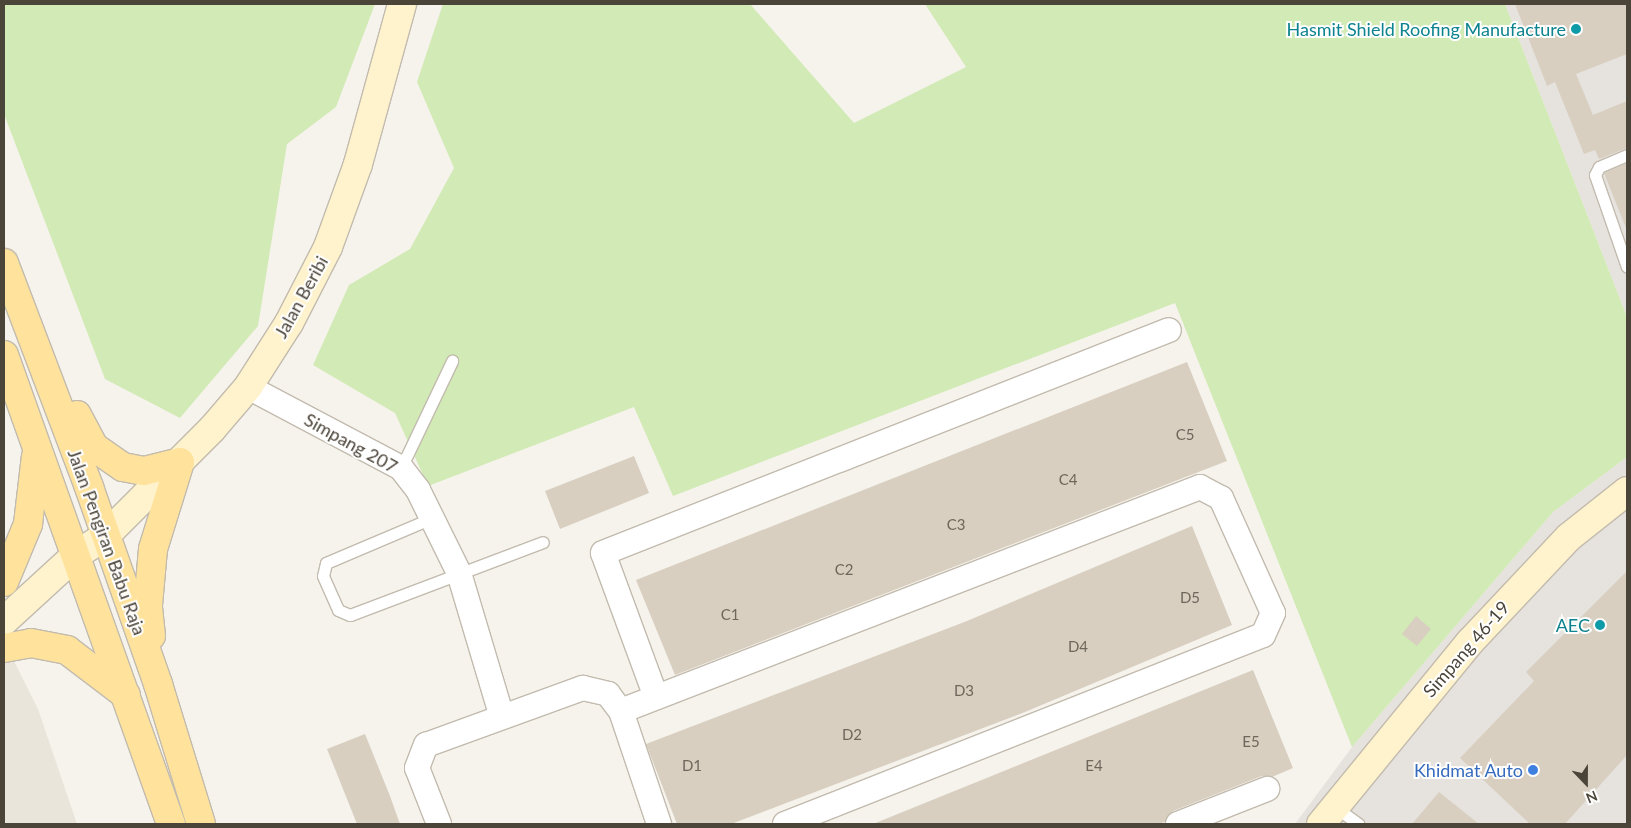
<!DOCTYPE html>
<style>
body{margin:0}
#map{position:relative;width:1631px;height:828px;overflow:hidden;background:#f6f3ec;font-family:Lato,sans-serif}
div>[style]{position:absolute}
.residential>*{inset:0;background:#eae5da}
.industrial>*{inset:0;background:#e6e2dd}
.green>*{inset:0;background:#d2eab5}
.building>*{inset:0;background:#d8cfc1}
.roads{filter:drop-shadow(1px 0 #c2bbae) drop-shadow(-1px 0 #c2bbae) drop-shadow(0 1px #c2bbae) drop-shadow(0 -1px #c2bbae)}
.lane>*{height:11px;margin:-5.5px;padding:0 5.5px;transform-origin:5.5px;border-radius:5.5px;background:#fff}
.street>*{height:24px;margin:-12px;padding:0 12px;transform-origin:12px;border-radius:12px;background:#fff}
.secondary>*{height:28px;margin:-14px;padding:0 14px;transform-origin:14px;border-radius:14px;background:#fff3cd}
.primary>*{height:28px;margin:-14px;padding:0 14px;transform-origin:14px;border-radius:14px;background:#ffe39c}
.dots>*{width:14px;height:14px;translate:-50% -50%;box-sizing:border-box;border:2px solid #fff;border-radius:50%}
span{translate:-50% -50%;white-space:nowrap;text-align:center;line-height:1.15;-webkit-text-stroke:4px #fff;paint-order:stroke}
.number-label{font-size:15px;color:#6e675b}
.number-label span{-webkit-text-stroke-width:0}
.culture-label{font-size:18px;color:#0d838f}
.right{translate:-100% -50%;text-align:right}
.street-label{font-size:18px;color:#4b4439}
.shop-label{font-size:18px;color:#366cbe}
.frame{position:absolute;inset:0;border:5px solid #4b4439;pointer-events:none}
.north{position:absolute;left:1561px;top:758px;width:50px;height:50px;-webkit-text-stroke:4px #fff;paint-order:stroke;rotate:158deg;font-size:14px;font-weight:700;line-height:20px;text-align:center;color:#4b4439}
.north::after{content:'';display:block;margin:auto;width:18px;height:22px;background:#4b4439;clip-path:polygon(50% 0,100% 100%,50% 72%,0 100%)}
</style>
<div id="map">
<div class="residential">
<i style="clip-path:polygon(4px 641px,38px 709px,77px 824px,4px 824px)"></i>
</div>
<div class="industrial">
<i style="clip-path:polygon(1505px 4px,1627px 4px,1627px 317px)"></i>
<i style="clip-path:polygon(1627px 457px,1627px 824px,1295px 824px,1352px 747px,1553px 512px)"></i>
</div>
<div class="green">
<i style="clip-path:polygon(4px 4px,375px 4px,336px 107px,287px 144px,258px 326px,180px 418px,105px 379px,4px 114px)"></i>
<i style="clip-path:polygon(443px 4px,750px 4px,854px 123px,966px 67px,925px 4px,1505px 4px,1627px 317px,1627px 457px,1553px 512px,1352px 747px,1175px 303px,673px 496px,634px 407px,428px 486px,395px 413px,313px 365px,349px 285px,410px 249px,454px 168px,417px 82px)"></i>
</div>
<div class="building">
<i style="clip-path:polygon(1515px 4px,1627px 4px,1627px 54px,1576px 74px,1593px 115px,1627px 101px,1627px 148px,1599px 159px,1595px 150px,1584px 154px,1555px 82px,1547px 86px)"></i>
<i style="clip-path:polygon(1627px 163px,1627px 228px,1626px 228px,1604px 173px)"></i>
<i style="clip-path:polygon(1187px 362px,1227px 461px,675px 675px,636px 580px)"></i>
<i style="clip-path:polygon(634px 456px,649px 493px,560px 529px,545px 491px)"></i>
<i style="clip-path:polygon(1192px 526px,1232px 625px,1025px 712px,731px 824px,677px 824px,646px 744px,967px 621px)"></i>
<i style="clip-path:polygon(1627px 571px,1627px 755px,1565px 824px,1530px 824px,1460px 758px,1534px 681px,1526px 672px)"></i>
<i style="clip-path:polygon(1416px 616px,1431px 629px,1417px 646px,1402px 634px)"></i>
<i style="clip-path:polygon(1253px 670px,1293px 768px,1272px 777px,1262px 776px,1173px 811px,1165px 822px,1158px 824px,873px 824px)"></i>
<i style="clip-path:polygon(365px 734px,390px 796px,400px 824px,357px 824px,327px 749px)"></i>
<i style="clip-path:polygon(1439px 792px,1479px 824px,1412px 824px)"></i>
</div>
<div class="roads">
<div class="lane">
<i style="left:1627px;top:155px;width:30px;rotate:157deg"></i>
<i style="left:1599px;top:167px;width:9px;rotate:117deg"></i>
<i style="left:1595px;top:175px;width:97px;rotate:70.8deg"></i>
<i style="left:401px;top:468px;width:119px;rotate:-64.5deg"></i>
<i style="left:432px;top:518px;width:115px;rotate:157deg"></i>
<i style="left:326px;top:563px;width:13px;rotate:103deg"></i>
<i style="left:323px;top:576px;width:37px;rotate:66deg"></i>
<i style="left:338px;top:610px;width:13px;rotate:23deg"></i>
<i style="left:350px;top:615px;width:206px;rotate:-20.7deg"></i>
<i style="left:1335px;top:807px;width:29px;rotate:36deg"></i>
</div>
<div class="street">
<i style="left:248px;top:387px;width:173px;rotate:27.9deg"></i>
<i style="left:401px;top:468px;width:28px;rotate:52deg"></i>
<i style="left:418px;top:490px;width:93px;rotate:63.7deg"></i>
<i style="left:459px;top:573px;width:150px;rotate:73.4deg"></i>
<i style="left:656px;top:697px;width:153px;rotate:-110.2deg"></i>
<i style="left:603px;top:553px;width:608px;rotate:-21.5deg"></i>
<i style="left:621px;top:711px;width:621px;rotate:-21.15deg"></i>
<i style="left:1200px;top:487px;width:24px;rotate:28deg"></i>
<i style="left:1221px;top:498px;width:126px;rotate:65.7deg"></i>
<i style="left:1273px;top:613px;width:24px;rotate:114deg"></i>
<i style="left:1263px;top:635px;width:514px;rotate:158.43deg"></i>
<i style="left:439px;top:824px;width:60px;rotate:-111.4deg"></i>
<i style="left:417px;top:768px;width:25px;rotate:-69deg"></i>
<i style="left:426px;top:745px;width:167px;rotate:-20deg"></i>
<i style="left:583px;top:688px;width:26px;rotate:13deg"></i>
<i style="left:608px;top:694px;width:21px;rotate:53deg"></i>
<i style="left:621px;top:711px;width:119px;rotate:71.4deg"></i>
<i style="left:1178px;top:824px;width:96px;rotate:-21.5deg"></i>
</div>
<div class="secondary">
<i style="left:4px;top:621px;width:98px;rotate:-42.5deg"></i>
<i style="left:76px;top:555px;width:35px;rotate:-33deg"></i>
<i style="left:105px;top:536px;width:151px;rotate:-45deg"></i>
<i style="left:212px;top:429px;width:55px;rotate:-49.4deg"></i>
<i style="left:248px;top:387px;width:76px;rotate:-57.4deg"></i>
<i style="left:289px;top:323px;width:85px;rotate:-62.8deg"></i>
<i style="left:328px;top:247px;width:88px;rotate:-70.1deg"></i>
<i style="left:358px;top:164px;width:166px;rotate:-74.6deg"></i>
<i style="left:1321px;top:824px;width:235px;rotate:-50.7deg"></i>
<i style="left:1470px;top:642px;width:144px;rotate:-46.7deg"></i>
<i style="left:1569px;top:537px;width:74px;rotate:-38.4deg"></i>
</div>
<div class="primary">
<i style="left:4px;top:263px;width:240px;rotate:69.2deg"></i>
<i style="left:89px;top:487px;width:209px;rotate:70.7deg"></i>
<i style="left:158px;top:684px;width:146px;rotate:72.9deg"></i>
<i style="left:4px;top:355px;width:498px;rotate:70.4deg"></i>
<i style="left:77px;top:415px;width:36px;rotate:62deg"></i>
<i style="left:94px;top:447px;width:35px;rotate:35deg"></i>
<i style="left:123px;top:467px;width:21px;rotate:11deg"></i>
<i style="left:144px;top:471px;width:37px;rotate:-14deg"></i>
<i style="left:4px;top:582px;width:63px;rotate:-67.5deg"></i>
<i style="left:28px;top:524px;width:68px;rotate:-83.3deg"></i>
<i style="left:151px;top:636px;width:31px;rotate:-96deg"></i>
<i style="left:148px;top:605px;width:56px;rotate:-84.9deg"></i>
<i style="left:153px;top:549px;width:91px;rotate:-72.8deg"></i>
<i style="left:4px;top:648px;width:27px;rotate:-10deg"></i>
<i style="left:31px;top:643px;width:37px;rotate:11deg"></i>
<i style="left:67px;top:650px;width:74px;rotate:37.3deg"></i>
</div>
</div>
<div class="dots">
<i style="left:1576px;top:29px;background:#0f9aa8"></i>
<i style="left:1600px;top:625px;background:#0f9aa8"></i>
<i style="left:1533px;top:770px;background:#3f7fe0"></i>
</div>
<div class="number-label">
<span style="left:1185px;top:435px">C5</span>
<span style="left:1068px;top:480px">C4</span>
<span style="left:956px;top:525px">C3</span>
<span style="left:844px;top:570px">C2</span>
<span style="left:1190px;top:598px">D5</span>
<span style="left:730px;top:615px">C1</span>
<span style="left:1078px;top:647px">D4</span>
<span style="left:964px;top:691px">D3</span>
<span style="left:852px;top:735px">D2</span>
<span style="left:1251px;top:742px">E5</span>
<span style="left:692px;top:766px">D1</span>
<span style="left:1094px;top:766px">E4</span>
</div>
<div class="culture-label">
<span class="right" style="left:1566px;top:29px">Hasmit Shield Roofing Manufacture</span>
<span class="right" style="left:1590px;top:625px">AEC</span>
</div>
<div class="street-label">
<span style="left:301px;top:297px;rotate:-61deg">Jalan Beribi</span>
<span style="left:351px;top:443px;rotate:29deg">Simpang 207</span>
<span style="left:107px;top:542px;rotate:70deg">Jalan Pengiran Babu Raja</span>
<span style="left:1466px;top:649px;rotate:-49deg">Simpang 46-19</span>
</div>
<div class="shop-label">
<span class="right" style="left:1523px;top:770px">Khidmat Auto</span>
</div>
<div class="frame"></div>
<div class="north">N</div>
</div>
